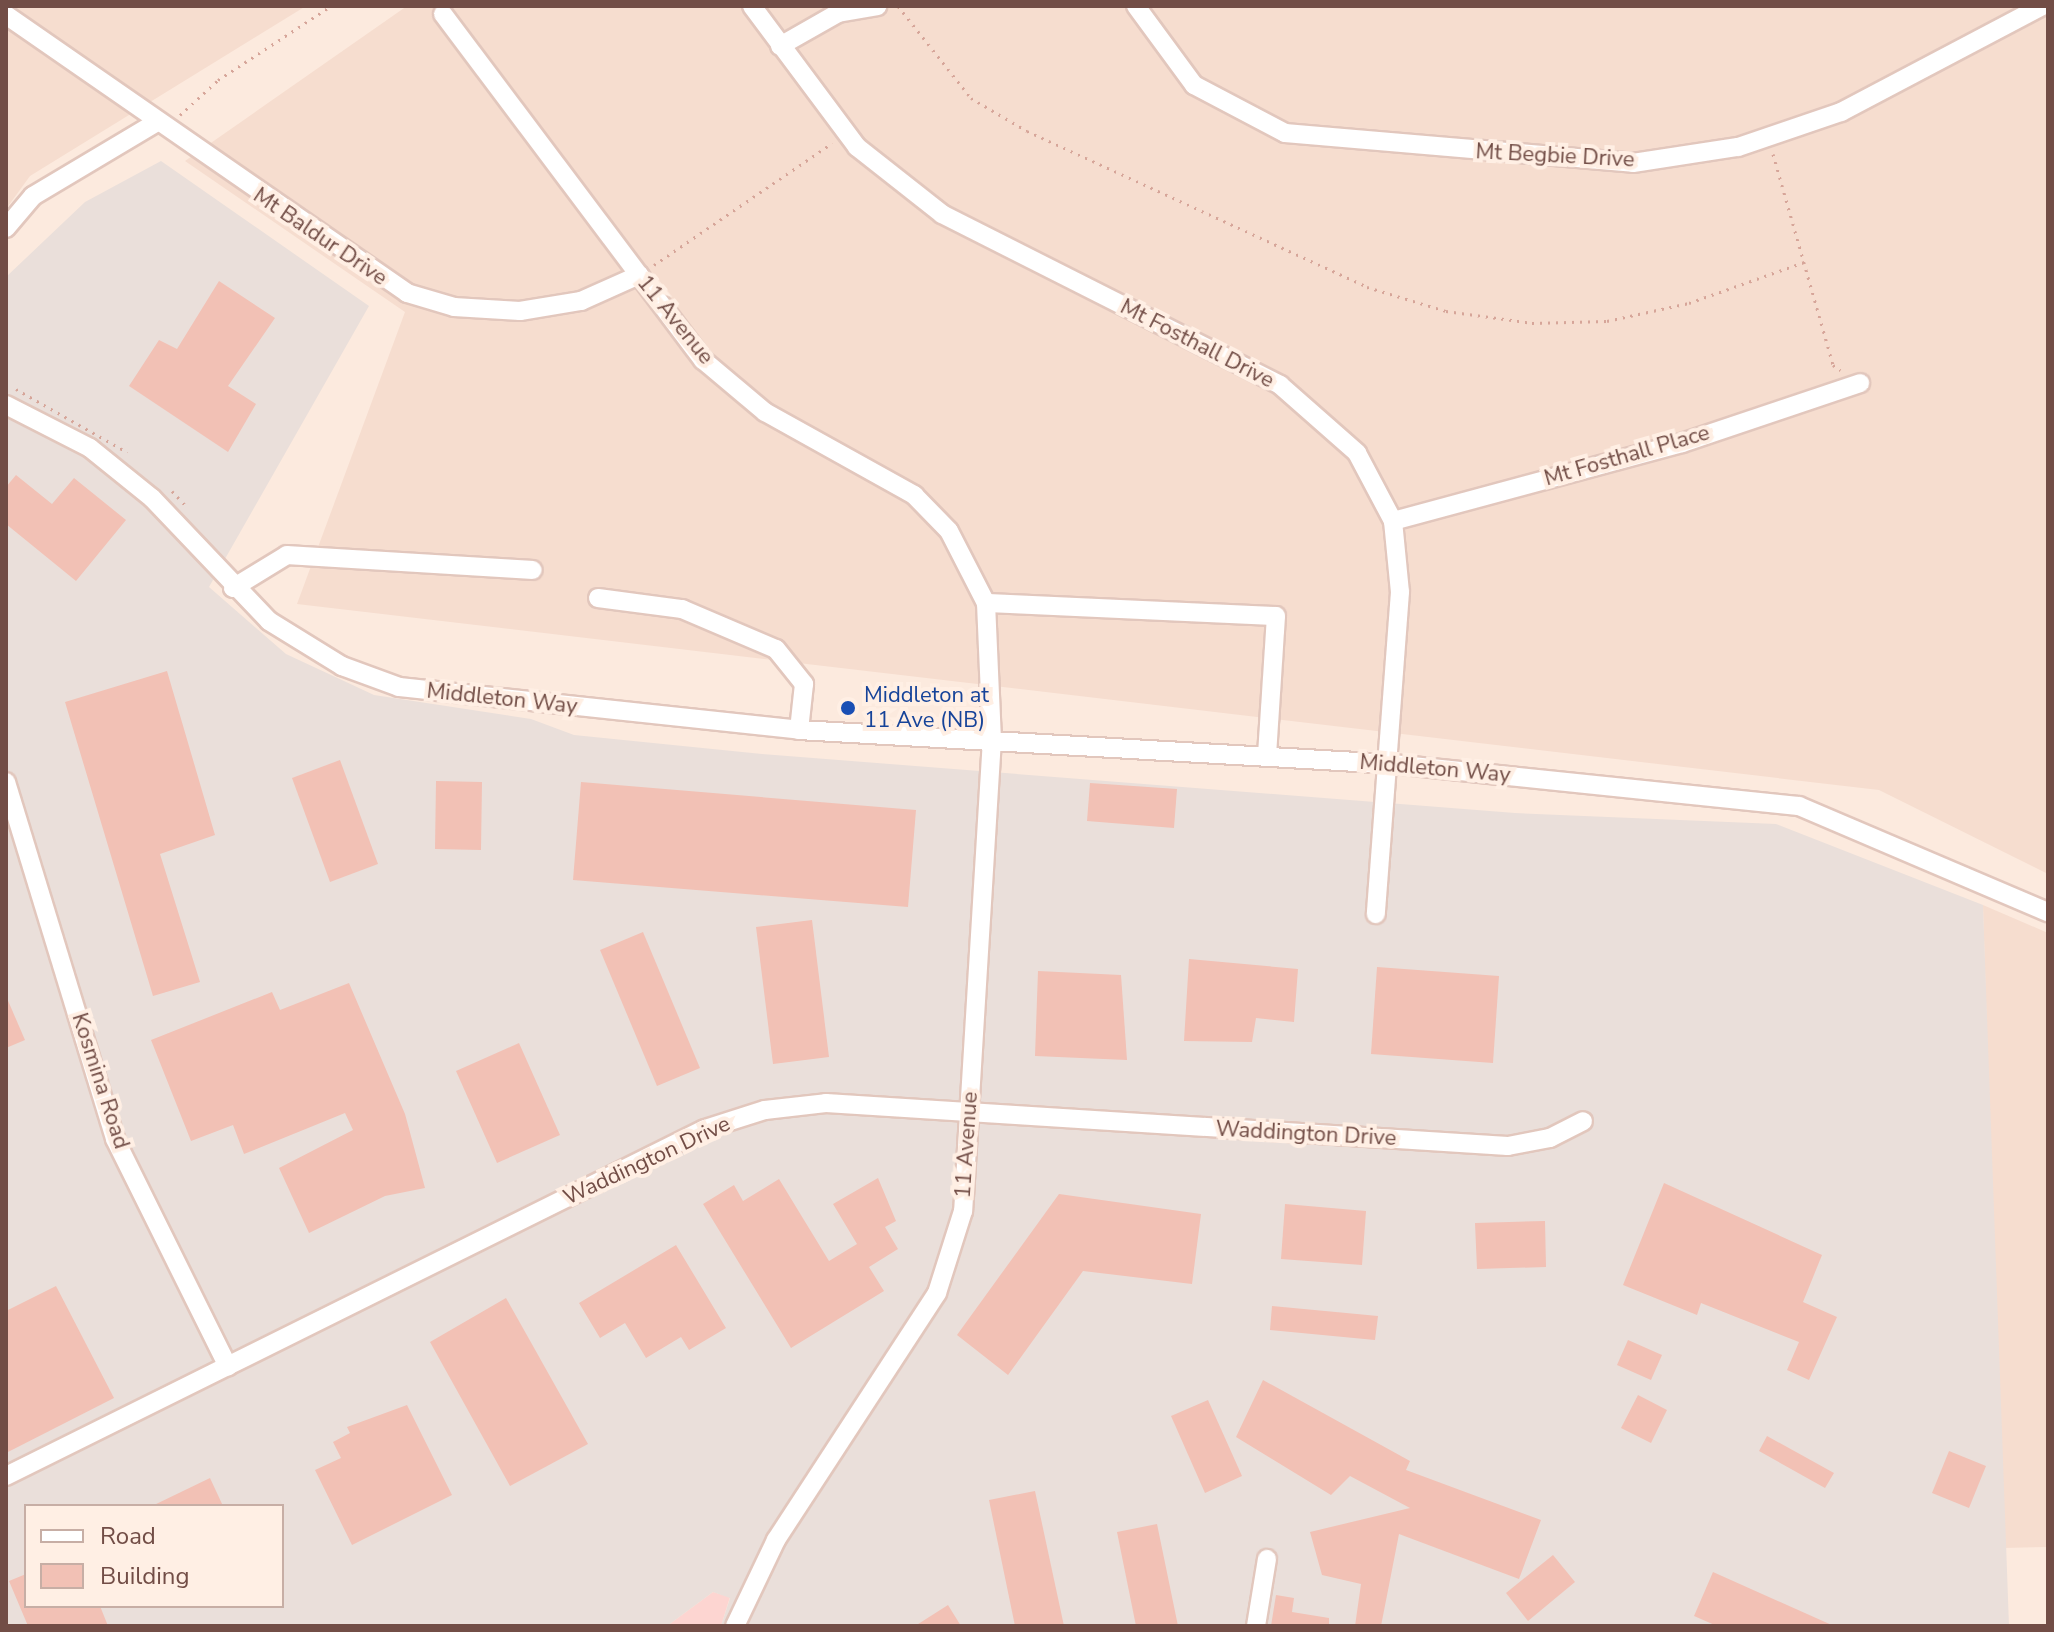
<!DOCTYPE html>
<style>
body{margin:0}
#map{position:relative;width:2054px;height:1632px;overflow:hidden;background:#fceade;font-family:"Nunito Sans",sans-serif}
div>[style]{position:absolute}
.residential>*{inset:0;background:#f6ddcf}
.commercial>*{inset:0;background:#fdd5d1}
.industrial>*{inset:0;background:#eadfda}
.building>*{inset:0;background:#f2c1b5}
.path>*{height:3px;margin-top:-1.5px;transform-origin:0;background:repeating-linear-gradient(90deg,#d6a599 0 2px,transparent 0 8px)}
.roads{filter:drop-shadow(2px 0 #e2c7bd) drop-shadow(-2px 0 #e2c7bd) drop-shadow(0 2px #e2c7bd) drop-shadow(0 -2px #e2c7bd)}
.minor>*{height:18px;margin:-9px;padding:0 9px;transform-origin:9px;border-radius:9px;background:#fff}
.dots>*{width:22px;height:22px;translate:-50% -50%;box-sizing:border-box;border:4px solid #ffefe4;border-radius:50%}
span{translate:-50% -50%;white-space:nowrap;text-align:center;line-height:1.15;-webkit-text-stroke:8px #ffefe4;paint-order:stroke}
.street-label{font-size:22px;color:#724d46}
.transit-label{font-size:22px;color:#164399}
.left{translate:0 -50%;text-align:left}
.frame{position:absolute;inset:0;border:8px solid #724d46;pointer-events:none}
.legend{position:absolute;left:24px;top:1504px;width:260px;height:104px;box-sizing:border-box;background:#ffefe4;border:2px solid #c7aea5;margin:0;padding:10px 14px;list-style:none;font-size:24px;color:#724d46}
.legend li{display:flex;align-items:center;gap:16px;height:40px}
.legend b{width:40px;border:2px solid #c7aea5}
</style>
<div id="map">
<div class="residential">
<i style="clip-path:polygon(6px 6px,306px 6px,30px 176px,6px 209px)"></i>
<i style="clip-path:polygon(407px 6px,2048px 6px,2048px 874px,1879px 790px,297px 604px,405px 312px,185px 161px)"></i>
<i style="clip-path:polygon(1983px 905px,2048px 933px,2048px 1547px,2003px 1548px)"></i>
</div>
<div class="commercial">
<i style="clip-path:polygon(713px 1592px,730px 1597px,721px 1626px,667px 1626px)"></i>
</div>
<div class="industrial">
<i style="clip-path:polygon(evenodd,161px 161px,369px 306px,209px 587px,286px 654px,374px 695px,531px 719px,574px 735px,762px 754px,1515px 813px,1776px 824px,1983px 905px,2009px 1626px,721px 1626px,730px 1598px,713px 1592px,667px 1626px,6px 1626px,6px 277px,85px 202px,161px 161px,26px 1506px,282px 1506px,282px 1606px,26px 1606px,26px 1506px)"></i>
</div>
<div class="building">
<i style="clip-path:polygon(219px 281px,275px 318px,228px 386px,256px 404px,228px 452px,129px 386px,159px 340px,177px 349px)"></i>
<i style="clip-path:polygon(16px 475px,52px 504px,74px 478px,126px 520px,76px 581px,6px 524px,6px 487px)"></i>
<i style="clip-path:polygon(167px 671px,215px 835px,160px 854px,200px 982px,153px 996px,65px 702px)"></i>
<i style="clip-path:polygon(340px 760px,378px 864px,330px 882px,292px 778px)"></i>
<i style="clip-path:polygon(436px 781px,482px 782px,481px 850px,435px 849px)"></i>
<i style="clip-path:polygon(581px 782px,916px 810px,908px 907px,573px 880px)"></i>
<i style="clip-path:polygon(1090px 783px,1177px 789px,1174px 828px,1087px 821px)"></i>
<i style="clip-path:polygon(812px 920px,829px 1057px,773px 1064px,756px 927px)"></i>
<i style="clip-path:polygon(643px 932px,700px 1068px,657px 1086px,600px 950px)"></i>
<i style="clip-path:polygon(1189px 959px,1298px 969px,1294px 1022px,1256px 1018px,1252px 1042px,1184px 1041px)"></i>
<i style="clip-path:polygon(1377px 967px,1499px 976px,1493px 1063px,1371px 1054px)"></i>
<i style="clip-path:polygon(1038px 971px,1121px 975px,1127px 1060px,1035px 1056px)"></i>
<i style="clip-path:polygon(349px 983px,405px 1114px,425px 1188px,385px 1196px,309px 1233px,279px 1168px,353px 1130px,345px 1113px,244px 1154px,233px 1125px,191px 1141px,151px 1040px,272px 992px,280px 1010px)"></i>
<i style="clip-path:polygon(6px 996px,25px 1040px,6px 1048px)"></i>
<i style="clip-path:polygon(519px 1043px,560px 1135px,497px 1163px,456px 1071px)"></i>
<i style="clip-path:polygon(878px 1178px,896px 1221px,885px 1227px,898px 1249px,869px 1267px,884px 1291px,791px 1348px,703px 1204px,734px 1185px,743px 1201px,779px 1179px,829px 1261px,857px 1244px,833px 1204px)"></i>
<i style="clip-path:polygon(1664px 1183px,1822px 1255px,1803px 1302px,1837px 1317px,1809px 1380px,1787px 1370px,1799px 1342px,1701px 1303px,1697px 1315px,1623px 1285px)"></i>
<i style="clip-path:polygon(1059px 1194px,1201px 1214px,1192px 1284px,1083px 1271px,1008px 1375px,957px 1335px)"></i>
<i style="clip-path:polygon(1285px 1204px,1366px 1211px,1362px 1265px,1281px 1259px)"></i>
<i style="clip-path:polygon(1545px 1221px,1546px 1267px,1477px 1269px,1475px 1223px)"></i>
<i style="clip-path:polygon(676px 1245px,726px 1328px,689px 1350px,681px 1337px,646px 1358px,625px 1323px,600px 1338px,579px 1303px)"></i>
<i style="clip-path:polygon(56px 1286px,114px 1398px,6px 1453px,6px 1311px)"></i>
<i style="clip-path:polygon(506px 1298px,588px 1444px,510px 1486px,430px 1342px)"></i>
<i style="clip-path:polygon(1272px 1306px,1378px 1316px,1375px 1340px,1270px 1330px)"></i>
<i style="clip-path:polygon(1628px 1340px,1662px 1355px,1651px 1380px,1617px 1365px)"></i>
<i style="clip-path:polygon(1263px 1380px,1410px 1461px,1406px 1470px,1541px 1520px,1519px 1579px,1399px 1534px,1381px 1626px,1355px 1626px,1361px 1584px,1322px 1575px,1310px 1532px,1410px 1508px,1350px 1476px,1331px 1495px,1236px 1437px)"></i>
<i style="clip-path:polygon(1638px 1395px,1667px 1410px,1651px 1443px,1621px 1428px)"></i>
<i style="clip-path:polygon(1208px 1400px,1242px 1476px,1205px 1493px,1171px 1416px)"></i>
<i style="clip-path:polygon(407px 1405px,452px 1495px,352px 1545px,315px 1470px,341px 1458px,333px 1442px,350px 1433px,347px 1427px)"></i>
<i style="clip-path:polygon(1767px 1436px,1834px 1473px,1825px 1488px,1759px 1451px)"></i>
<i style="clip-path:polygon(1949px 1451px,1986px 1466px,1969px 1508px,1932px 1493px)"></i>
<i style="clip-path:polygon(210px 1478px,223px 1506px,152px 1506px)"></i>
<i style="clip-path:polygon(1035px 1491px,1064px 1626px,1015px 1626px,989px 1500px)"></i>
<i style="clip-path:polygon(1157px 1524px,1178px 1626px,1136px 1626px,1117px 1532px)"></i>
<i style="clip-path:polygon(1553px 1555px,1575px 1582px,1528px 1621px,1506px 1593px)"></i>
<i style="clip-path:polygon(1713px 1572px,1834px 1626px,1717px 1626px,1694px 1616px)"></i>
<i style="clip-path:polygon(26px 1574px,26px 1606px,100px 1606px,108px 1626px,28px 1626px,9px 1581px)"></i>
<i style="clip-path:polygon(1276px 1595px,1294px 1598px,1292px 1612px,1329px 1618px,1329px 1626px,1271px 1626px)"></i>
<i style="clip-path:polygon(948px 1605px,961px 1626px,915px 1626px)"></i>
</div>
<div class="path">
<i style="left:898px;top:6px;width:117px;rotate:51.6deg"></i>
<i style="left:971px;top:98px;width:65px;rotate:30.5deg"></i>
<i style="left:1027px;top:131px;width:374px;rotate:24.6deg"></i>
<i style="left:1367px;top:287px;width:83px;rotate:16.9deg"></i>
<i style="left:1446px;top:311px;width:87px;rotate:7.9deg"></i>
<i style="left:1532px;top:323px;width:75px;rotate:-1.5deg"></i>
<i style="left:1607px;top:321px;width:84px;rotate:-12.4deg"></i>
<i style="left:1689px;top:303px;width:125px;rotate:-19.6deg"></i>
<i style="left:180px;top:115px;width:52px;rotate:-42.6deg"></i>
<i style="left:218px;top:80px;width:135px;rotate:-33.2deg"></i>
<i style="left:1773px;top:154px;width:219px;rotate:74.1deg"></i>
<i style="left:1833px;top:365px;width:9px;rotate:36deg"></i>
<i style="left:654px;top:265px;width:216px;rotate:-34.4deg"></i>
<i style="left:16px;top:389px;width:128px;rotate:29.6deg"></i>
<i style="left:172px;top:491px;width:23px;rotate:47deg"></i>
</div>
<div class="roads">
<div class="minor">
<i style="left:752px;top:6px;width:176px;rotate:53.3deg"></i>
<i style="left:857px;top:147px;width:108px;rotate:38.2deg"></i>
<i style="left:942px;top:214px;width:379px;rotate:26.8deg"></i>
<i style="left:1280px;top:385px;width:103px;rotate:41.4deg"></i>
<i style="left:1357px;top:453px;width:77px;rotate:62.1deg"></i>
<i style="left:1393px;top:521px;width:71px;rotate:84.4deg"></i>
<i style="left:1400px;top:592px;width:323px;rotate:94.3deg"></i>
<i style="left:1136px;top:6px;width:98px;rotate:53.7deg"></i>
<i style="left:1194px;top:85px;width:103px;rotate:27.8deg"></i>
<i style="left:1285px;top:133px;width:349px;rotate:4.9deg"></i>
<i style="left:1633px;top:163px;width:106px;rotate:-8.7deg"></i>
<i style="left:1738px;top:147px;width:109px;rotate:-18.8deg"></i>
<i style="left:1841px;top:112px;width:227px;rotate:-27.8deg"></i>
<i style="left:443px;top:14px;width:433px;rotate:53.1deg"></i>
<i style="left:703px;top:360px;width:81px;rotate:40deg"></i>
<i style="left:765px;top:412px;width:171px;rotate:29.1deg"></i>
<i style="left:914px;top:495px;width:50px;rotate:45.8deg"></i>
<i style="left:949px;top:531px;width:81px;rotate:62.8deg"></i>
<i style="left:986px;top:603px;width:136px;rotate:87.5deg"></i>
<i style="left:992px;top:739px;width:473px;rotate:93.5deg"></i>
<i style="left:963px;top:1211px;width:86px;rotate:107.6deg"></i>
<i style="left:937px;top:1293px;width:295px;rotate:123.1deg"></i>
<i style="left:776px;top:1540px;width:95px;rotate:115.5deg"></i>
<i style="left:6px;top:15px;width:488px;rotate:34.7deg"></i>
<i style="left:407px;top:293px;width:49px;rotate:16.6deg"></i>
<i style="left:454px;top:307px;width:66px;rotate:3.5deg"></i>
<i style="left:520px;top:311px;width:62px;rotate:-9.3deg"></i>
<i style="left:581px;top:301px;width:64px;rotate:-24.1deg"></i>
<i style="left:780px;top:46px;width:67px;rotate:-29.6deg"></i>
<i style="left:838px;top:13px;width:40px;rotate:-10deg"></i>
<i style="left:6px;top:228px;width:42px;rotate:-49.8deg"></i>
<i style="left:33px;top:196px;width:141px;rotate:-30.8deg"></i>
<i style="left:6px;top:405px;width:94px;rotate:27.1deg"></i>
<i style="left:90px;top:448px;width:80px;rotate:38.9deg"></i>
<i style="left:152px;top:498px;width:170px;rotate:46.4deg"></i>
<i style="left:269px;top:621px;width:86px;rotate:31.7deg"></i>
<i style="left:342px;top:666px;width:61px;rotate:20.2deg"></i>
<i style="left:399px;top:687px;width:402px;rotate:6.1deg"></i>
<i style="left:799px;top:730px;width:594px;rotate:3.28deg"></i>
<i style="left:1392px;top:764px;width:409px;rotate:5.9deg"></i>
<i style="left:1799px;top:806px;width:271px;rotate:23.1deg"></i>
<i style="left:1393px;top:521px;width:299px;rotate:-15.1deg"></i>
<i style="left:1682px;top:443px;width:188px;rotate:-18.6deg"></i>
<i style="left:233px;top:588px;width:63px;rotate:-31.4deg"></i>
<i style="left:287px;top:555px;width:246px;rotate:3.5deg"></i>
<i style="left:598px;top:598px;width:85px;rotate:7.5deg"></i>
<i style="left:682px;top:609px;width:102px;rotate:23.1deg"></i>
<i style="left:776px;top:649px;width:45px;rotate:51.3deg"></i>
<i style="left:804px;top:684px;width:46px;rotate:96.2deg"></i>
<i style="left:986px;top:603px;width:290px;rotate:2.6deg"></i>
<i style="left:1276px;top:616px;width:139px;rotate:93.7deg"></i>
<i style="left:6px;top:782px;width:373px;rotate:73deg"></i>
<i style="left:115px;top:1139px;width:254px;rotate:63.6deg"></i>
<i style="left:6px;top:1476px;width:780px;rotate:-26.4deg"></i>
<i style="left:705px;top:1129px;width:63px;rotate:-17.6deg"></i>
<i style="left:765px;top:1110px;width:61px;rotate:-6.5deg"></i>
<i style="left:826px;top:1103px;width:683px;rotate:3.61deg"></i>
<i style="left:1508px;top:1146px;width:43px;rotate:-10.8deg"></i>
<i style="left:1550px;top:1138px;width:37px;rotate:-27deg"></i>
<i style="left:1256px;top:1626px;width:68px;rotate:-80.7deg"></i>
</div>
</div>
<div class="dots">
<i style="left:848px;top:708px;background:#1a4fb4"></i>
</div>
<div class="street-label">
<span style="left:1555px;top:156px;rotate:3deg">Mt Begbie Drive</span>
<span style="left:320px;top:237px;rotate:34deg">Mt Baldur Drive</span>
<span style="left:675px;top:320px;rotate:51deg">11 Avenue</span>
<span style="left:1197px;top:344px;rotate:27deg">Mt Fosthall Drive</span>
<span style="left:1627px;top:456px;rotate:-16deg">Mt Fosthall Place</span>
<span style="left:502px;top:699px;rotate:6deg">Middleton Way</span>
<span style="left:1435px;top:769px;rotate:5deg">Middleton Way</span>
<span style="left:100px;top:1081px;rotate:72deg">Kosmina Road</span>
<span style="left:1306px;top:1134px;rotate:3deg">Waddington Drive</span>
<span style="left:967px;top:1145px;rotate:-86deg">11 Avenue</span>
<span style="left:647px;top:1161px;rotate:-25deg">Waddington Drive</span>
</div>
<div class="transit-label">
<span class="left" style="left:864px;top:708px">Middleton at<br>11 Ave (NB)</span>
</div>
<div class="frame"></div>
<ul class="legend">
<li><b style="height:10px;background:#fff"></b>Road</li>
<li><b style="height:22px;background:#f2c1b5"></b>Building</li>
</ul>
</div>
